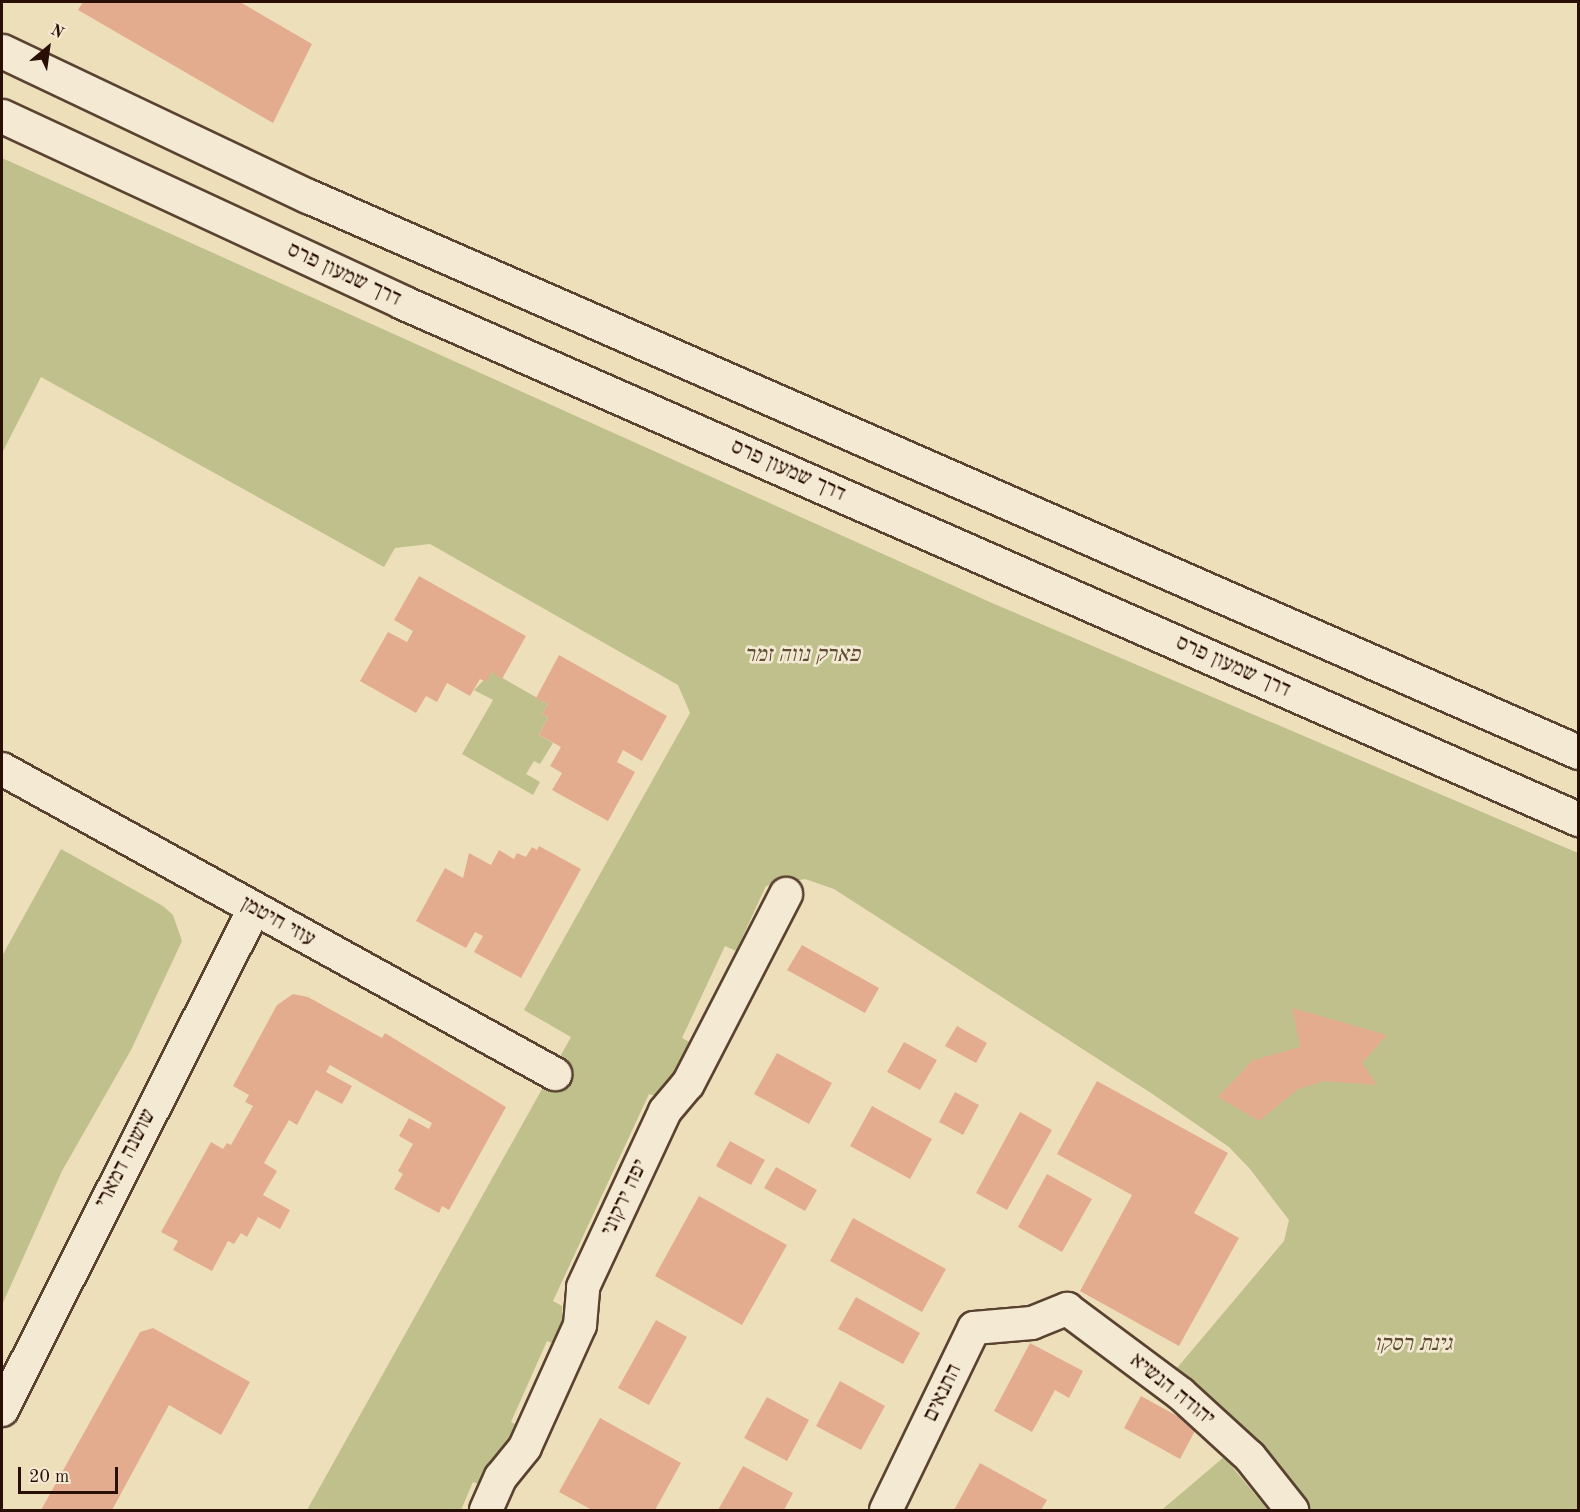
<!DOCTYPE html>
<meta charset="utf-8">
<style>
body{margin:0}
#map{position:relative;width:1580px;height:1512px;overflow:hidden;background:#eedfbb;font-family:"Old Standard TT","Frank Ruhl Libre",serif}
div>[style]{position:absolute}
.green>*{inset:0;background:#bfc08c}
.building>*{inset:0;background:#e4ac8f}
.roads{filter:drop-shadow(2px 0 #5a4231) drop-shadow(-2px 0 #5a4231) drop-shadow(0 2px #5a4231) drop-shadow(0 -2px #5a4231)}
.minor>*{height:32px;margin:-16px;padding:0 16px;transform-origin:16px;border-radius:16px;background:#f4ead3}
.tertiary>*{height:33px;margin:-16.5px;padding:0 16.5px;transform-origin:16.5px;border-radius:16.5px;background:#f4ead3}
span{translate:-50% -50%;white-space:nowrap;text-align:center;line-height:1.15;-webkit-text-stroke:5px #f4ead3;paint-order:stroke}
.street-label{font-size:22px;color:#290e03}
.park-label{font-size:22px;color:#5e4c33;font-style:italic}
.frame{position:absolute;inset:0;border:3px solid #290e03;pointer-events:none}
.north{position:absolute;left:18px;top:18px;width:60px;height:60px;-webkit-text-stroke:4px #f4ead3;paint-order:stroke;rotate:29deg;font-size:16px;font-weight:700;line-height:24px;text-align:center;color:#290e03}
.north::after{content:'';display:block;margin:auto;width:21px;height:27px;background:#290e03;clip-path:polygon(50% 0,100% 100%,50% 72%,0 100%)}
.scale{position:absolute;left:18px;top:1467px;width:100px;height:27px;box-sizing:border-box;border:3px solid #290e03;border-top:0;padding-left:8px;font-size:18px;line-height:21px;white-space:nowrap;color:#290e03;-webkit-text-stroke:4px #f4ead3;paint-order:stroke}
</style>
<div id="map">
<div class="green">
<i style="clip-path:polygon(2px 158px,992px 603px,1578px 853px,1578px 1510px,1309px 1510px,1236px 1421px,1177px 1368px,1284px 1241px,1289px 1220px,1250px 1169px,1229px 1147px,1154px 1095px,834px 889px,805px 879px,766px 886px,736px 951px,725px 946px,682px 1038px,693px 1044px,675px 1080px,659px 1097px,649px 1094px,553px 1301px,562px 1306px,563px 1330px,557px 1345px,547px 1341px,511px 1422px,521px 1427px,483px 1486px,473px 1482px,461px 1510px,307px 1510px,571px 1037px,524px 1010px,690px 713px,678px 685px,430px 544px,395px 548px,384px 567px,41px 377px,2px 453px)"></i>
<i style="clip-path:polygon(492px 672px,548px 704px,542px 714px,548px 717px,539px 735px,553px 743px,540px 764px,534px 761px,526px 774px,540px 782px,533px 795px,462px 754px,493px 700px,474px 690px)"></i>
<i style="clip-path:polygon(61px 849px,163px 906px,173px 915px,182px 941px,131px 1050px,62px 1171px,2px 1305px,2px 956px)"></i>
<i style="clip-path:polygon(1224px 1457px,1268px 1510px,1163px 1510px,1164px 1508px)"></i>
</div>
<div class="building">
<i style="clip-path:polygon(83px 2px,240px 2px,312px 44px,273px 123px,78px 10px)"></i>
<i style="clip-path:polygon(419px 576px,526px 636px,502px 679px,492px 672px,486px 682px,480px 679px,470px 696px,447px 683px,437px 702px,426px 696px,416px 713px,360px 681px,388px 632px,407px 642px,413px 631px,394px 620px)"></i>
<i style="clip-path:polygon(559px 655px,667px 716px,642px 761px,623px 750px,617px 762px,635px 772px,608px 821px,552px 790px,562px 773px,550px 766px,561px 747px,539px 735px,548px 717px,542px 714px,548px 704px,536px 698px)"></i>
<i style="clip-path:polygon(539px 846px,581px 869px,521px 978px,474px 952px,483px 936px,475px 932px,466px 948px,416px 921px,445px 868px,463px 878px,469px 853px,491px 865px,499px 850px,514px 859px,517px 853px,526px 857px,532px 847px,537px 850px)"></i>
<i style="clip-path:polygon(802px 945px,879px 988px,865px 1013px,787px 970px)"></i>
<i style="clip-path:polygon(293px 994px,308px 997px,382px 1038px,385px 1033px,506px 1107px,449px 1210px,442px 1206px,439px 1213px,394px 1189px,403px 1174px,398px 1171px,413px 1144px,399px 1136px,409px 1118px,429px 1129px,432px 1123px,330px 1065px,326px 1072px,352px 1086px,342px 1104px,316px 1090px,297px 1125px,289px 1120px,264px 1163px,277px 1171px,263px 1195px,290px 1210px,280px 1229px,258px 1217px,247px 1237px,241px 1233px,234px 1244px,228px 1241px,212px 1271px,173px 1250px,178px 1241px,161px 1232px,211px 1142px,223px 1149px,227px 1143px,231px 1145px,253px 1106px,245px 1102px,249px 1095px,233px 1086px,277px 1005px)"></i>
<i style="clip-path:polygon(1292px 1008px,1387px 1035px,1362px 1063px,1377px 1085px,1324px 1081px,1298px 1089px,1259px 1121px,1218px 1097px,1253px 1060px,1300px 1047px)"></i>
<i style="clip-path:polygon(957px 1026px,987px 1043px,976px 1063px,945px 1046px)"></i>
<i style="clip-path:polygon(904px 1042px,937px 1060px,920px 1090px,887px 1072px)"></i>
<i style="clip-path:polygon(777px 1053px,832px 1083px,809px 1124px,754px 1094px)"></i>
<i style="clip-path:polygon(1097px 1081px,1228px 1153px,1194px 1213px,1239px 1238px,1179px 1346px,1080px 1291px,1132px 1195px,1057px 1154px)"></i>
<i style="clip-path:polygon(955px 1092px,979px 1105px,963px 1135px,939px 1122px)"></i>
<i style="clip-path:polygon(872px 1106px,932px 1139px,910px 1179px,850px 1146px)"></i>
<i style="clip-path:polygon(1020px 1112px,1052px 1130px,1007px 1210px,976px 1193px)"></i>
<i style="clip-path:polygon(730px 1141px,765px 1160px,751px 1185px,716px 1166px)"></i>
<i style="clip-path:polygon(776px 1167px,817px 1190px,805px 1211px,764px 1188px)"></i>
<i style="clip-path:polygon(1047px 1174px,1092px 1199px,1062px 1252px,1018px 1227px)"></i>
<i style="clip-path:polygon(699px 1196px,787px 1245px,742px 1325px,655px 1276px)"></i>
<i style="clip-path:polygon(853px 1218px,946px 1269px,922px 1312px,830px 1261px)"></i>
<i style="clip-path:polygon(856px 1297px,920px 1333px,903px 1364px,838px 1329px)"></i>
<i style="clip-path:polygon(656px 1320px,687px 1337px,649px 1405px,618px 1388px)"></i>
<i style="clip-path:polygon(153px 1328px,250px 1382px,221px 1435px,169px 1405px,112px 1510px,41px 1510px,140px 1332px)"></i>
<i style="clip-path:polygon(1030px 1343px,1083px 1371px,1069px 1398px,1055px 1390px,1032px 1432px,994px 1411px)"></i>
<i style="clip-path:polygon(840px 1381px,885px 1406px,861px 1450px,816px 1426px)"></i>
<i style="clip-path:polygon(1141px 1396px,1197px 1427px,1180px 1459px,1124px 1428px)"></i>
<i style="clip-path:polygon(767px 1397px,809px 1420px,787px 1461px,744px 1438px)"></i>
<i style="clip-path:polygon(600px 1418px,681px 1463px,655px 1510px,592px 1510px,559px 1492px)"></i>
<i style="clip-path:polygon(980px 1463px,1047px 1500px,1041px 1510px,954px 1510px)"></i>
<i style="clip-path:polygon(743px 1466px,793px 1493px,784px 1510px,718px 1510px)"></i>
</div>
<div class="roads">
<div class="minor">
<i style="left:2px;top:769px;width:632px;rotate:28.88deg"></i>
<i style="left:2px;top:1410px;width:561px;rotate:-63.3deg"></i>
<i style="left:486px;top:1510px;width:36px;rotate:-66deg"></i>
<i style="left:501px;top:1477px;width:38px;rotate:-51deg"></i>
<i style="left:525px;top:1447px;width:134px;rotate:-65.7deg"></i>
<i style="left:580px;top:1325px;width:38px;rotate:-85deg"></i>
<i style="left:583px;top:1287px;width:194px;rotate:-65deg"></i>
<i style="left:665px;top:1111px;width:35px;rotate:-50deg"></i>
<i style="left:688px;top:1084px;width:214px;rotate:-62.7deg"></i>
<i style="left:886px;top:1510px;width:202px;rotate:-64.2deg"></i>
<i style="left:974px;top:1328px;width:58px;rotate:-4.9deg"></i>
<i style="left:1032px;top:1323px;width:38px;rotate:-22deg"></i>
<i style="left:1067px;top:1309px;width:142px;rotate:36.7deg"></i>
<i style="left:1181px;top:1394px;width:93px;rotate:42.4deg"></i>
<i style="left:1250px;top:1457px;width:68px;rotate:51.6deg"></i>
</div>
<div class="tertiary">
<i style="left:2px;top:51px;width:339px;rotate:25.4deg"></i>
<i style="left:308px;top:196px;width:1386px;rotate:23.64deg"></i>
<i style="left:2px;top:116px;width:441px;rotate:24.9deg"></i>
<i style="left:402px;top:302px;width:1285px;rotate:23.73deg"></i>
</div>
</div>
<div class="street-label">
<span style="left:344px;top:275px;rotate:25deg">דרך שמעון פרס</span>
<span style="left:788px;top:471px;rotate:24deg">דרך שמעון פרס</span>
<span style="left:1233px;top:667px;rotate:24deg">דרך שמעון פרס</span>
<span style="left:278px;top:922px;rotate:29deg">עוזי חיטמן</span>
<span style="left:126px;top:1159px;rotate:-63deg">שושנה דמארי</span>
<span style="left:625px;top:1198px;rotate:-65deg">יפה ירקוני</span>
<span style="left:1172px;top:1390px;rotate:39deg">יהודה הנשיא</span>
<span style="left:943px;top:1393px;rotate:-64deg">התנאים</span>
</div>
<div class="park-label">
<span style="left:802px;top:656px">פארק נווה זמר</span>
<span style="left:1413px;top:1345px">גינת רסקו</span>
</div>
<div class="frame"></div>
<div class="north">N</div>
<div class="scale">20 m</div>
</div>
